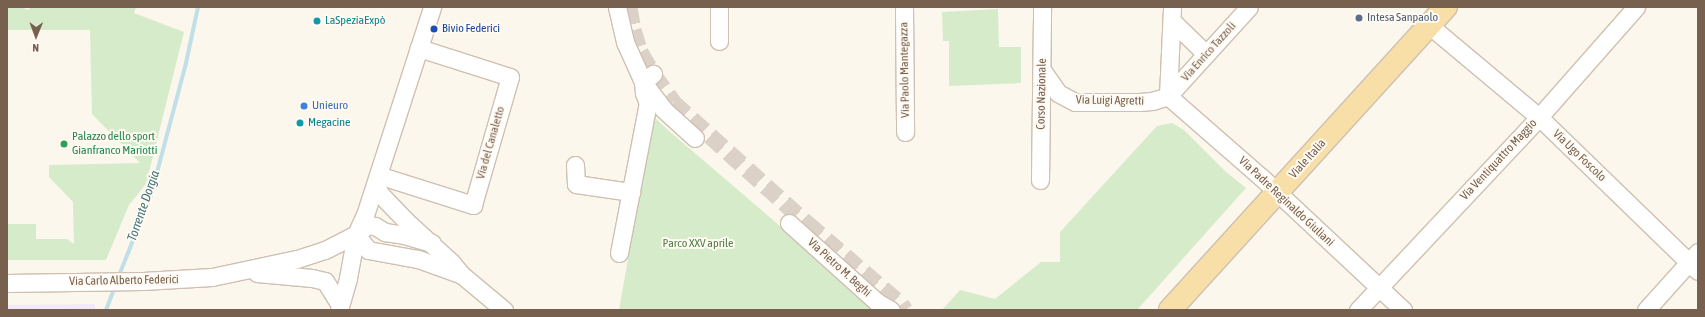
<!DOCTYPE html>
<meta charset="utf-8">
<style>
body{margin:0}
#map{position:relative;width:1705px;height:317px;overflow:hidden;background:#fcf7ed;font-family:"Asap Condensed",sans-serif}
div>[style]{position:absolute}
.education>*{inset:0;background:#f4e9f9}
.green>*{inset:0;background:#d6ebca}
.stream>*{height:4px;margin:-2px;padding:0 2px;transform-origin:2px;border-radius:2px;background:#c1dfe6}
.minor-tunnel>*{height:17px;margin-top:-8.5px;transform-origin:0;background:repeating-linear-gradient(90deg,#dbd1c6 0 17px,transparent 0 25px)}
.roads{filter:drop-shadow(1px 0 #cfc0b1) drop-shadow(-1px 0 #cfc0b1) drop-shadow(0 1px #cfc0b1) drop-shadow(0 -1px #cfc0b1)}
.minor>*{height:17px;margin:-8.5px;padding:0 8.5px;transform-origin:8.5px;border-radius:8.5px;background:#fff}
.major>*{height:22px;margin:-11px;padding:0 11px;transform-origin:11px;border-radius:11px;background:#f8dfa8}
.dots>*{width:11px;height:11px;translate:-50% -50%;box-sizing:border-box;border:2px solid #fffbf3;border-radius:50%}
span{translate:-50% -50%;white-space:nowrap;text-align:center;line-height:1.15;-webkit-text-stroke:4px #fffbf3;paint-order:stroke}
.service-label{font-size:12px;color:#4e5e75}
.left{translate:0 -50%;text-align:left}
.culture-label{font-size:12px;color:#0d838f}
.transit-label{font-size:12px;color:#164399}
.street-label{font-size:12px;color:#78604f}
.shop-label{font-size:12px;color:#366cbe}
.leisure-label{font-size:12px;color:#27864d}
.park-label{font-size:12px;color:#547d47}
.water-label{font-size:13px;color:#457683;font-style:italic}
.frame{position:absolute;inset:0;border:8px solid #78604f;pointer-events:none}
.north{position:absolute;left:16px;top:16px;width:40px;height:40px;-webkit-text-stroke:3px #fffbf3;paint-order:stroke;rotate:181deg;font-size:11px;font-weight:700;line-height:16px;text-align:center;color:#78604f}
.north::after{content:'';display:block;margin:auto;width:14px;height:18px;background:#78604f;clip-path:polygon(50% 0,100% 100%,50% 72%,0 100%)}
</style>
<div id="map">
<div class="education">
<i style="clip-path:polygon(95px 304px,95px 310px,7px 310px,7px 305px)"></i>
</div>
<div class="green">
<i style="clip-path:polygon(7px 7px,20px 7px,29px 10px,30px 7px,136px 7px,134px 13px,184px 32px,146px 184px,129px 205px,106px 260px,7px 260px,7px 224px,36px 224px,36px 239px,67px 239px,74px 244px,73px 202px,49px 177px,49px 165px,140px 163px,92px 114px,90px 30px,7px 30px)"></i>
<i style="clip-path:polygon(998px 9px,999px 47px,1021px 47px,1021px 83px,949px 86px,949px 41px,943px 41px,942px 12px)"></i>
<i style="clip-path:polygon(653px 116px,669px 131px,878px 310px,619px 310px)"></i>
<i style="clip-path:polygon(1172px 123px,1184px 130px,1225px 171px,1246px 188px,1137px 310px,942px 310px,960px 290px,995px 299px,1041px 262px,1060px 262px,1060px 232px,1157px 126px)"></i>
</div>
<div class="stream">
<i style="left:118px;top:278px;width:89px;rotate:-68.3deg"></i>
<i style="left:151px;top:195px;width:137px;rotate:-75.1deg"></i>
<i style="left:186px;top:63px;width:57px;rotate:-77.9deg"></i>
<i style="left:106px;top:310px;width:26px;rotate:-69deg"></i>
</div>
<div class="minor-tunnel">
<i style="left:629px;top:7px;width:23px;rotate:80deg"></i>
<i style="left:633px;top:30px;width:23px;rotate:72deg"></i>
<i style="left:640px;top:52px;width:26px;rotate:59deg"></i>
<i style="left:653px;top:74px;width:34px;rotate:54deg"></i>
<i style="left:673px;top:102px;width:181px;rotate:42.1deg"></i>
<i style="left:807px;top:223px;width:124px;rotate:40.8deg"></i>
<i style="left:901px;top:304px;width:7px;rotate:56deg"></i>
</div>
<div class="roads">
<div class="minor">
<i style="left:617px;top:7px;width:36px;rotate:77deg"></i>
<i style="left:625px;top:42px;width:44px;rotate:65.8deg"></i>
<i style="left:643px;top:82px;width:34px;rotate:53deg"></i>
<i style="left:663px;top:109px;width:43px;rotate:42.2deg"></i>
<i style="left:904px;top:7px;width:125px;rotate:89.5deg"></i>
<i style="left:1172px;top:21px;width:47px;rotate:44.1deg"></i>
<i style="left:1436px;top:31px;width:134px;rotate:39.9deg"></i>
<i style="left:1539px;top:117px;width:221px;rotate:44.1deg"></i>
<i style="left:719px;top:41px;width:34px;rotate:-90deg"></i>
<i style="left:1042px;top:70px;width:28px;rotate:55deg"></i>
<i style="left:1058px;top:93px;width:19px;rotate:28deg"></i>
<i style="left:1075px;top:102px;width:64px"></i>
<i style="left:1139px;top:102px;width:13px;rotate:-4deg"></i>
<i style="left:1152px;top:101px;width:17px;rotate:-17deg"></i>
<i style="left:1168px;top:96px;width:123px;rotate:41.1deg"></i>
<i style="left:1261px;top:177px;width:195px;rotate:43.1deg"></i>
<i style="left:1168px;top:96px;width:120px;rotate:-47.7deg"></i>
<i style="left:1168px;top:96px;width:89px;rotate:-87.4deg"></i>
<i style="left:575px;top:165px;width:19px;rotate:87deg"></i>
<i style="left:576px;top:184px;width:56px;rotate:8.3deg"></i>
<i style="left:378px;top:175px;width:100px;rotate:17.5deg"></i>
<i style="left:473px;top:205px;width:133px;rotate:-73.9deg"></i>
<i style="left:510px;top:77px;width:96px;rotate:-162.3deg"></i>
<i style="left:1040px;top:180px;width:173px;rotate:-89.3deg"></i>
<i style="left:375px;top:185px;width:12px;rotate:59deg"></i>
<i style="left:381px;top:195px;width:36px;rotate:46deg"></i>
<i style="left:406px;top:221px;width:61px;rotate:42.3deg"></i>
<i style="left:451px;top:262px;width:17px;rotate:50deg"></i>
<i style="left:462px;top:275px;width:55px;rotate:39.8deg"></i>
<i style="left:789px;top:223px;width:118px;rotate:41.9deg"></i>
<i style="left:877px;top:302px;width:16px;rotate:30deg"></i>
<i style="left:356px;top:234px;width:20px;rotate:53deg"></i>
<i style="left:368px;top:250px;width:51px;rotate:10.2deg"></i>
<i style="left:418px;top:259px;width:45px;rotate:19.7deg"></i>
<i style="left:619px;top:253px;width:153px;rotate:-79.1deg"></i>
<i style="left:648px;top:103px;width:11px;rotate:-112deg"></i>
<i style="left:644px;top:93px;width:11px;rotate:-95deg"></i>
<i style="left:643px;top:82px;width:13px;rotate:-39deg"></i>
<i style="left:257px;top:273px;width:55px;rotate:5.2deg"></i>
<i style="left:312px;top:278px;width:13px;rotate:13deg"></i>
<i style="left:325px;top:281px;width:28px;rotate:58deg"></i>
<i style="left:7px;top:283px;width:136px;rotate:-0.8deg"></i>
<i style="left:143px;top:281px;width:69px;rotate:-3.3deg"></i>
<i style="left:212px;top:277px;width:87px;rotate:-12deg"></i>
<i style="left:297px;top:259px;width:29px;rotate:-18deg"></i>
<i style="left:325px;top:250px;width:35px;rotate:-27deg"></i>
<i style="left:356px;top:234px;width:15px;rotate:-37deg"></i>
<i style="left:368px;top:225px;width:7px;rotate:8deg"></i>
<i style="left:375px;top:226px;width:12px;rotate:31deg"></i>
<i style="left:385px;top:232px;width:19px;rotate:9deg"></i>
<i style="left:404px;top:235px;width:29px;rotate:16deg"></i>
<i style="left:339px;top:310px;width:33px;rotate:-74deg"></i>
<i style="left:348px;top:278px;width:45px;rotate:-79.7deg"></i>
<i style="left:356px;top:234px;width:21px;rotate:-65deg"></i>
<i style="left:365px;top:215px;width:219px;rotate:-72.1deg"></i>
<i style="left:1358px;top:310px;width:265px;rotate:-46.8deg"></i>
<i style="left:1539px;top:117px;width:147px;rotate:-48.6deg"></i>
<i style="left:1646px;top:310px;width:78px;rotate:-48.1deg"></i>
</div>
<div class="major">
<i style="left:1170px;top:310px;width:410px;rotate:-47.7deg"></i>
</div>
</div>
<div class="dots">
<i style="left:1359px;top:18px;background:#5c6f8a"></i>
<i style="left:317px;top:21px;background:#0f9aa8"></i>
<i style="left:434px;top:29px;background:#1a4fb4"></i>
<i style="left:304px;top:106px;background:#3f7fe0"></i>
<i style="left:300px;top:123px;background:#0f9aa8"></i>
<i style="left:64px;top:144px;background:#2e9e5b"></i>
</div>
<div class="service-label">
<span class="left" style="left:1367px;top:18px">Intesa Sanpaolo</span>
</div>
<div class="culture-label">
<span class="left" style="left:325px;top:21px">LaSpeziaExpò</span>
<span class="left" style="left:308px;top:123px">Megacine</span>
</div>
<div class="transit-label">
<span class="left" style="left:442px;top:29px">Bivio Federici</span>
</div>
<div class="street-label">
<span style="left:1209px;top:52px;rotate:-48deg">Via Enrico Tazzoli</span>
<span style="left:905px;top:70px;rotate:-91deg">Via Paolo Mantegazza</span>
<span style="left:1042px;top:94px;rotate:-89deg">Corso Nazionale</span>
<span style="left:1110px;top:101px;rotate:1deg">Via Luigi Agretti</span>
<span style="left:491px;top:143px;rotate:-74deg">Via del Canaletto</span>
<span style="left:1579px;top:156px;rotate:44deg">Via Ugo Foscolo</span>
<span style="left:1308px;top:159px;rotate:-48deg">Viale Italia</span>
<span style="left:1499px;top:160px;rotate:-47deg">Via Ventiquattro Maggio</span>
<span style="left:1286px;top:202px;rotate:43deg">Via Padre Reginaldo Giuliani</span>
<span style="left:839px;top:268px;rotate:42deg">Via Pietro M. Beghi</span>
<span style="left:124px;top:281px;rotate:-1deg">Via Carlo Alberto Federici</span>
</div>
<div class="shop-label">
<span class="left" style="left:312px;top:106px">Unieuro</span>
</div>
<div class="leisure-label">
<span class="left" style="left:72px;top:144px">Palazzo dello sport<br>Gianfranco Mariotti</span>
</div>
<div class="park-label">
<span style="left:698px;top:244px">Parco XXV aprile</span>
</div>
<div class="water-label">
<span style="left:144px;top:206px;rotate:-71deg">Torrente Dorgia</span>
</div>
<div class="frame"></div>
<div class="north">N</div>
</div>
